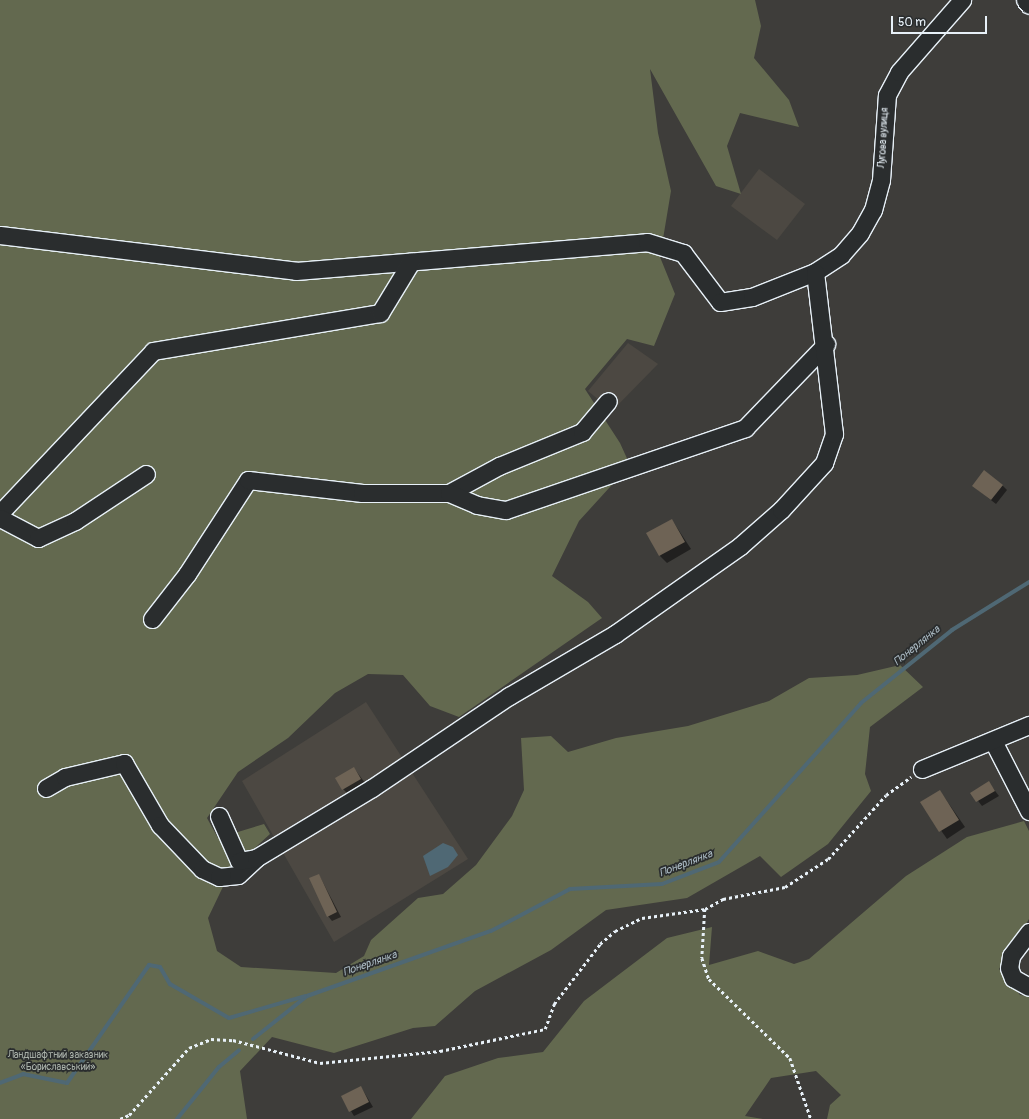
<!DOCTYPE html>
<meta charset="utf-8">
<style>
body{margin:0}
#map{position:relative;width:1029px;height:1119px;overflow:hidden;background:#3e3d3a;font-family:Pangolin,sans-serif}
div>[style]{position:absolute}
.built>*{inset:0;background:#4c4842}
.green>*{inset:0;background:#63694f}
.water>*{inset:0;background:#4f6874}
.shadow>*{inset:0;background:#0007}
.stream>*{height:4px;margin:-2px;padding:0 2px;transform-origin:2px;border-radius:2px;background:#4f6874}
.building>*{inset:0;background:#6e6355}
.path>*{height:2.5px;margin-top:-1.25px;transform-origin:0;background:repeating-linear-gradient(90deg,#e8f1f8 0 3px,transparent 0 6px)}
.roads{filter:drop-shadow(1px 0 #e8f1f8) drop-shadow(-1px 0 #e8f1f8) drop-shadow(0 1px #e8f1f8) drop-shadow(0 -1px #e8f1f8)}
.minor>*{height:17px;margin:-8.5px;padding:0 8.5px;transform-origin:8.5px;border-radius:8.5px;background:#2a2d2e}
span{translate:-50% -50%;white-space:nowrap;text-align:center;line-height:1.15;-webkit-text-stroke:3.5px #2a2d2e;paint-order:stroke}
.street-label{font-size:10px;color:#e8f1f8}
.park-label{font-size:10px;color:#acb4ac}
.water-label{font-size:11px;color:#abbac3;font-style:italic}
.scale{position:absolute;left:891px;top:16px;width:96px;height:18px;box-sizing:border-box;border:2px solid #e8f1f8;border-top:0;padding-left:5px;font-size:12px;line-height:14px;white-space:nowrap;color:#e8f1f8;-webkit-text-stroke:3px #2a2d2e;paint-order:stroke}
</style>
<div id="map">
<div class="built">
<i style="clip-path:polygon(759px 169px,805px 204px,777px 240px,731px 206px)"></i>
<i style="clip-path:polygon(628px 343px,658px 364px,612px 411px,588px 391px)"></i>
<i style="clip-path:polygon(366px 702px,468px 859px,334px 942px,242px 781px)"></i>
</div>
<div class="green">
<i style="clip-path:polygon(0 0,755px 0,761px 26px,754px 58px,789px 100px,799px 127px,740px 113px,727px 146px,741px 194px,716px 186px,650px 69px,658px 133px,671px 191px,660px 257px,675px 294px,654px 346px,627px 339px,585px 389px,620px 443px,630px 465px,579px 521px,552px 576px,588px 602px,602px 618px,459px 717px,430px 706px,403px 675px,368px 674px,335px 693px,288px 738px,238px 772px,207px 818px,218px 838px,264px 824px,270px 834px,231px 870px,208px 918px,217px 951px,241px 967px,336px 973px,364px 956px,371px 940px,418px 898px,443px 894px,476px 865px,512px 816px,524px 790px,521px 738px,551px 736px,568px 752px,616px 738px,688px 726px,769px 701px,809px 678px,857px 675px,900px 665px,923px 687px,870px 727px,865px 774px,871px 791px,828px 844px,781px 877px,760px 856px,687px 898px,606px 910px,551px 950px,475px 991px,435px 1026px,413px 1028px,334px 1053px,272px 1037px,240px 1071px,247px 1119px,0 1119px)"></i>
<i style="clip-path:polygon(1024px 821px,1029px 831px,1029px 919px,999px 969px,1020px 995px,1029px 996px,1029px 1119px,827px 1119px,830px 1105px,841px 1095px,816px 1071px,771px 1078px,745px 1116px,763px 1119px,411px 1119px,445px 1076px,498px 1058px,543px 1052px,584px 1001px,667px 938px,712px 927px,709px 965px,758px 951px,794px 964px,809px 959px,906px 876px,967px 837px)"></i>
</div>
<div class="water">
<i style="clip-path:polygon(443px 843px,453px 847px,458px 855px,448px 867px,430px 876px,423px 856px)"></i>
</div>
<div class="shadow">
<i style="clip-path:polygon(1002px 485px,1007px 490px,996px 504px,978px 490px)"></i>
<i style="clip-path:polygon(672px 520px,691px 549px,667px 563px,660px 556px)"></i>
<i style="clip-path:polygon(354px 768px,365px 783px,347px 793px,343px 789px)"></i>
<i style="clip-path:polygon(989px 783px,999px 796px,982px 806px,972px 793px)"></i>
<i style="clip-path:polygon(940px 791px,965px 827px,947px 839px,922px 803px)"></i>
<i style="clip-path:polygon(319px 875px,341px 917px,332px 921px,328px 916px)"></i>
<i style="clip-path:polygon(361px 1087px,373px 1107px,354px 1116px,342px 1096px)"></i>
</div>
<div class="stream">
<i style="left:253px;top:1039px;width:69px;rotate:-38.5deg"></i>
<i style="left:307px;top:996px;width:195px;rotate:-19.5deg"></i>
<i style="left:491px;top:931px;width:89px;rotate:-28deg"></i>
<i style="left:570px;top:889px;width:92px;rotate:-3.1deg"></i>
<i style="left:662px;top:884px;width:61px;rotate:-21.1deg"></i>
<i style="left:719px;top:862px;width:213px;rotate:-48.2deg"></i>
<i style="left:861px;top:703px;width:117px;rotate:-38.7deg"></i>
<i style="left:952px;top:630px;width:91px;rotate:-31.9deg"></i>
<i style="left:0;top:1083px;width:25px;rotate:-21deg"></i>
<i style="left:23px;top:1074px;width:45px;rotate:11.6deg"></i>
<i style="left:67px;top:1083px;width:144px;rotate:-55.2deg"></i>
<i style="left:149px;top:965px;width:11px;rotate:10deg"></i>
<i style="left:160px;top:967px;width:20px;rotate:60deg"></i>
<i style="left:170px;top:984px;width:68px;rotate:30deg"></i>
<i style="left:229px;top:1018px;width:79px;rotate:-16.1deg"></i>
<i style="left:177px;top:1119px;width:67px;rotate:-51.1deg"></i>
<i style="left:219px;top:1067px;width:26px;rotate:-40deg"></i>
</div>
<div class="building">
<i style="clip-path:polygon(984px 470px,1003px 485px,991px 500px,972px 486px)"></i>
<i style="clip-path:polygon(672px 519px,685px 542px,659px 556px,646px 533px)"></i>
<i style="clip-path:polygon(354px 767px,361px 779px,342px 790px,335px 778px)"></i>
<i style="clip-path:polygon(989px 781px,995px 791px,976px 802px,970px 793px)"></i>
<i style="clip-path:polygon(940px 790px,959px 820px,939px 832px,920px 802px)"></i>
<i style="clip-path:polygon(319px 874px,337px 912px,327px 917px,309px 878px)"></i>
<i style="clip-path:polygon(361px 1086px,369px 1102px,349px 1112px,341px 1096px)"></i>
</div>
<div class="path">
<i style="left:705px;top:909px;width:49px;rotate:93.5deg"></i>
<i style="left:702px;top:958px;width:22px;rotate:72deg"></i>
<i style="left:709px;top:979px;width:113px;rotate:44.3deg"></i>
<i style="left:790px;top:1058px;width:65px;rotate:71deg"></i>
<i style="left:120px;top:1119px;width:10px;rotate:-24deg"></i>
<i style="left:129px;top:1115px;width:90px;rotate:-48.2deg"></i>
<i style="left:189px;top:1048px;width:24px;rotate:-22deg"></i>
<i style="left:211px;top:1039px;width:22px;rotate:3deg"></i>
<i style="left:233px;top:1040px;width:90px;rotate:14.8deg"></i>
<i style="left:320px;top:1063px;width:121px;rotate:-5.7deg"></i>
<i style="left:440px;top:1051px;width:107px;rotate:-11.8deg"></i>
<i style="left:545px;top:1029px;width:27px;rotate:-70deg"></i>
<i style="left:554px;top:1004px;width:76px;rotate:-52.5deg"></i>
<i style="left:600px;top:944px;width:20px;rotate:-41deg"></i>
<i style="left:615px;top:931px;width:30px;rotate:-26deg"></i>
<i style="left:642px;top:918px;width:64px;rotate:-8.1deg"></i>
<i style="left:705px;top:909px;width:21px;rotate:-29deg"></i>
<i style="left:723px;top:899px;width:63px;rotate:-11deg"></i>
<i style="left:785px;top:887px;width:51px;rotate:-33.1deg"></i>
<i style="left:828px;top:859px;width:86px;rotate:-47.8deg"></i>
<i style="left:886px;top:795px;width:31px;rotate:-36deg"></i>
</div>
<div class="roads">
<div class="minor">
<i style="left:1025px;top:0;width:6px;rotate:51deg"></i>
<i style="left:0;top:235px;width:298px;rotate:6.9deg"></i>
<i style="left:296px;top:271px;width:352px;rotate:-4.7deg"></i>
<i style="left:647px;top:242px;width:38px;rotate:17deg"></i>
<i style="left:683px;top:253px;width:61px;rotate:52.9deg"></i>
<i style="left:720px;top:302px;width:32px;rotate:-9deg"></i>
<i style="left:752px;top:297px;width:68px;rotate:-21.6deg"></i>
<i style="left:815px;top:272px;width:31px;rotate:-33deg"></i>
<i style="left:841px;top:255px;width:29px;rotate:-49deg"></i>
<i style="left:860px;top:233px;width:26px;rotate:-61deg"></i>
<i style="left:873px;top:210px;width:31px;rotate:-75deg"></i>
<i style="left:881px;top:180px;width:85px;rotate:-86deg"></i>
<i style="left:887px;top:95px;width:26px;rotate:-62deg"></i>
<i style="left:899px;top:72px;width:96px;rotate:-48.8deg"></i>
<i style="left:449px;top:493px;width:57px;rotate:-28.4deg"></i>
<i style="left:499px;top:466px;width:90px;rotate:-22.3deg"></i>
<i style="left:582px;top:432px;width:40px;rotate:-50deg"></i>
<i style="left:0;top:513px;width:223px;rotate:-46.6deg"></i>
<i style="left:153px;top:351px;width:230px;rotate:-9.5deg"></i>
<i style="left:380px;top:313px;width:60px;rotate:-58.7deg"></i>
<i style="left:0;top:518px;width:43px;rotate:27.8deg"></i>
<i style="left:38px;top:538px;width:41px;rotate:-24.7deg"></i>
<i style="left:75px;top:521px;width:85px;rotate:-33.5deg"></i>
<i style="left:152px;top:619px;width:57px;rotate:-52.1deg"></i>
<i style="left:187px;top:574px;width:112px;rotate:-57deg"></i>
<i style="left:248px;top:480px;width:115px;rotate:6.5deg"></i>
<i style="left:362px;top:493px;width:87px"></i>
<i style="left:449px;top:493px;width:30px;rotate:23deg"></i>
<i style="left:477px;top:505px;width:29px;rotate:10deg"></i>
<i style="left:506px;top:510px;width:253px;rotate:-18.9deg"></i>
<i style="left:745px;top:428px;width:117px;rotate:-46deg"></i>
<i style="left:993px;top:741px;width:79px;rotate:62.8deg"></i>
<i style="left:922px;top:769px;width:116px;rotate:-22.4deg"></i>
<i style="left:46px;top:788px;width:22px;rotate:-30deg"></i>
<i style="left:65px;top:777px;width:61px;rotate:-13.3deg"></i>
<i style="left:124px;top:763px;width:72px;rotate:59.9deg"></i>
<i style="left:160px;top:825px;width:61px;rotate:46.3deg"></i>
<i style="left:202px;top:869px;width:19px;rotate:25deg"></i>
<i style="left:219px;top:877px;width:19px;rotate:-6deg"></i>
<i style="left:238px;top:875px;width:25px;rotate:-43deg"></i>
<i style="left:219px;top:816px;width:49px;rotate:66deg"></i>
<i style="left:239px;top:861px;width:17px;rotate:-10deg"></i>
<i style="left:256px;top:858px;width:135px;rotate:-31.1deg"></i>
<i style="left:372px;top:788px;width:165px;rotate:-33.9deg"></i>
<i style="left:509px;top:696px;width:123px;rotate:-30.3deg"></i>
<i style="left:615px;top:634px;width:153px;rotate:-35.1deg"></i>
<i style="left:740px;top:546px;width:55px;rotate:-41.3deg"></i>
<i style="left:781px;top:510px;width:64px;rotate:-47.5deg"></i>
<i style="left:824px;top:463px;width:31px;rotate:-71deg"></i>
<i style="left:834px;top:434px;width:163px;rotate:-96.7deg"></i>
<i style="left:1029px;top:932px;width:30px;rotate:127deg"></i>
<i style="left:1011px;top:956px;width:12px;rotate:99deg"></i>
<i style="left:1009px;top:968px;width:11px;rotate:68deg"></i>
<i style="left:1013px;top:978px;width:18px;rotate:29deg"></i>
</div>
</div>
<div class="street-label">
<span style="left:884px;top:138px;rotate:-87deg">Лугова вулиця</span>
</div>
<div class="park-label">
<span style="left:58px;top:1061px">Ландшафтний заказник<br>«Бориславський»</span>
</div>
<div class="water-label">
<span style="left:917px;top:646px;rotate:-39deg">Понерлянка</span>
<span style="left:686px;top:864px;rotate:-21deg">Понерлянка</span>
<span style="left:370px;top:964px;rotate:-19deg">Понерлянка</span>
</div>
<div class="scale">50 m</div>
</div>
